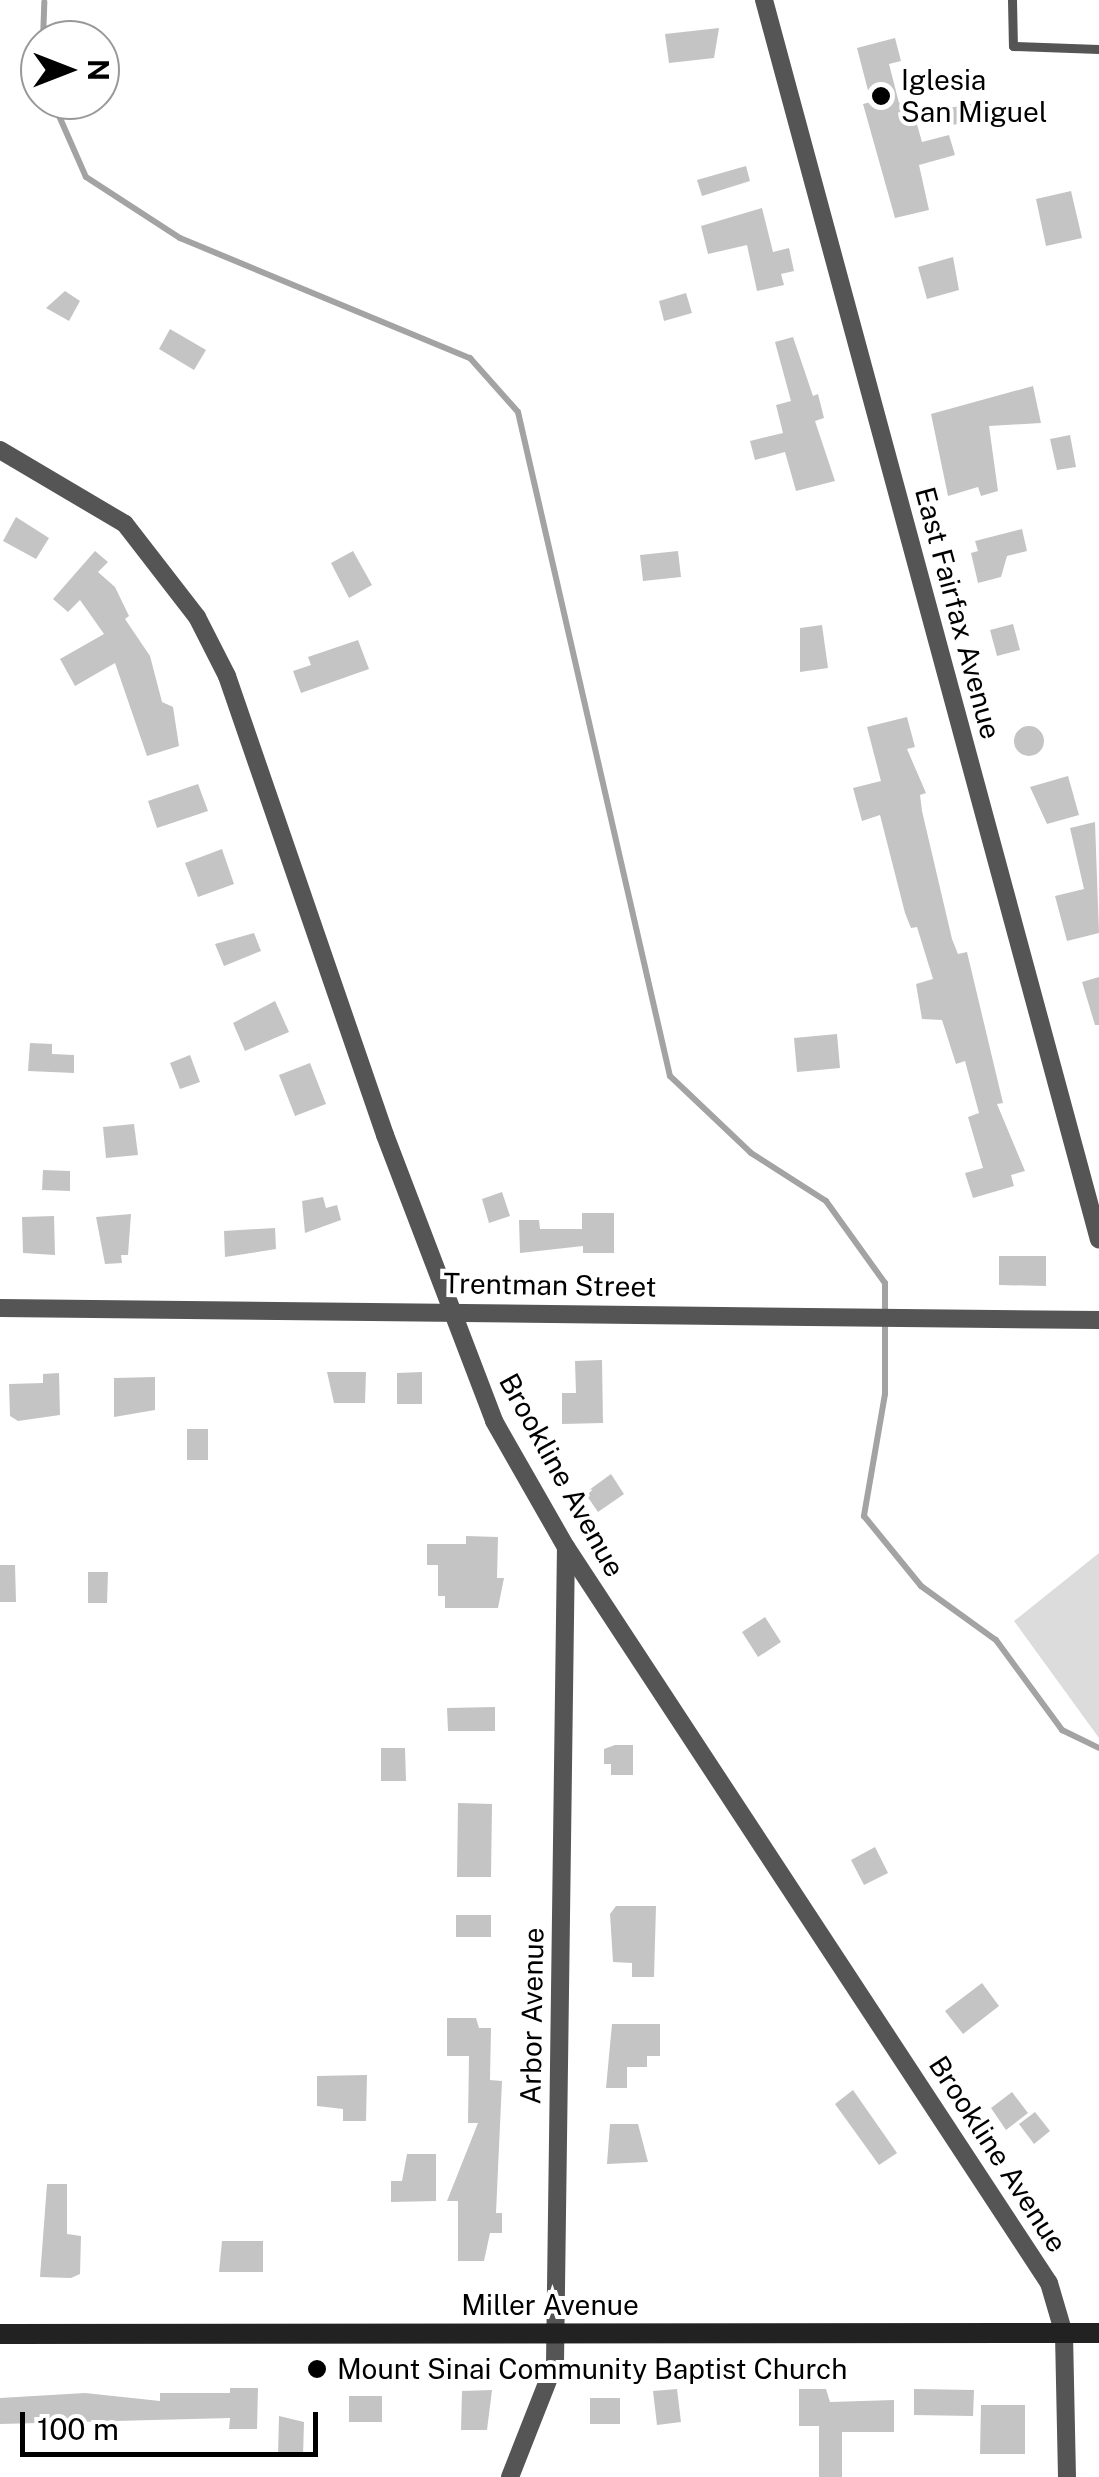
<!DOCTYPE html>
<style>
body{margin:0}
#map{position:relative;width:1099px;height:2477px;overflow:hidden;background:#fff;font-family:"Public Sans",sans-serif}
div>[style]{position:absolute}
.green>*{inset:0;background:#dcdcdc}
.stream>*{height:6px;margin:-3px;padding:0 3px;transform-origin:3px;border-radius:3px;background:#a3a3a3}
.building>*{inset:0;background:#c4c4c4}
.round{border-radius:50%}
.service>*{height:9px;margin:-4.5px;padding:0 4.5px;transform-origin:4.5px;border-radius:4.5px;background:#555}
.minor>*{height:18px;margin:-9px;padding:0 9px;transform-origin:9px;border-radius:9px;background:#555}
.secondary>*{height:20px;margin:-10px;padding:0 10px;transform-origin:10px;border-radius:10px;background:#222}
.dots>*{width:28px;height:28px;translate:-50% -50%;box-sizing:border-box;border:5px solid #fff;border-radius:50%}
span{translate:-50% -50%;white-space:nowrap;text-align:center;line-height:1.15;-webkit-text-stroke:8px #fff;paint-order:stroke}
.poi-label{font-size:28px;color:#000}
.left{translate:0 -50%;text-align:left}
.street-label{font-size:28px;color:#000}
.north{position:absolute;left:20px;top:20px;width:100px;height:100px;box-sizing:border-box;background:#fff;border:2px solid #999;border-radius:50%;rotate:90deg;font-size:28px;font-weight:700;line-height:40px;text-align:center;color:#000}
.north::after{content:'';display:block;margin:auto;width:35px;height:45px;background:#000;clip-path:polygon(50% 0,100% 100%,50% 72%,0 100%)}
.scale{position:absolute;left:20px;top:2412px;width:298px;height:45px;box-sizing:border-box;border:5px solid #000;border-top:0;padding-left:12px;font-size:30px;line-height:35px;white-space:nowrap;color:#000;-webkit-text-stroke:8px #fff;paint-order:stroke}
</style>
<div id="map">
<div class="green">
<i style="clip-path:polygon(1099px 1553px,1099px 1738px,1014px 1621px)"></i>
</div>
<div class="stream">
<i style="left:43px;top:40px;width:38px;rotate:-88deg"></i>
<i style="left:52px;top:100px;width:84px;rotate:66.2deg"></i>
<i style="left:86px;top:177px;width:112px;rotate:33deg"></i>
<i style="left:180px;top:238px;width:314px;rotate:22.5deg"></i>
<i style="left:470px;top:358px;width:72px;rotate:48.4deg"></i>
<i style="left:518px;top:412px;width:681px;rotate:77.11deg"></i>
<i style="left:670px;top:1076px;width:112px;rotate:43.5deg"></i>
<i style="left:751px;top:1153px;width:89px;rotate:32.6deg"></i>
<i style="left:826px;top:1201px;width:101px;rotate:54.3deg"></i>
<i style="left:885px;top:1283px;width:111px;rotate:90deg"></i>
<i style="left:885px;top:1394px;width:124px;rotate:99.8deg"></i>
<i style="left:864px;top:1516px;width:90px;rotate:50.8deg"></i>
<i style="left:921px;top:1586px;width:92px;rotate:35.8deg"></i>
<i style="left:996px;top:1640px;width:112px;rotate:53.7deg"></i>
<i style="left:1062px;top:1730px;width:41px;rotate:25.9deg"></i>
</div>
<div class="building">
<i style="clip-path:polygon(719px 28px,714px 58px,669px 63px,665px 34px)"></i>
<i style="clip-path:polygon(895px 38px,901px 61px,889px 64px,899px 103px,910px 100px,922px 142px,949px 135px,955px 155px,919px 165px,929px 210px,895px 218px,863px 104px,871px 102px,857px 48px)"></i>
<i style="clip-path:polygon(986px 101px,989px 117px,953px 125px,949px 108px)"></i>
<i style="clip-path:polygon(746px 166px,750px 181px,702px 196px,697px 180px)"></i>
<i style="clip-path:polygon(1071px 191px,1082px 238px,1046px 246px,1036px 199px)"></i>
<i style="clip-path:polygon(762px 208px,773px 252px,789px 248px,794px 271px,781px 274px,784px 285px,757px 291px,747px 245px,708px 254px,701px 226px)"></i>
<i style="clip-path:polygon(953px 257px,959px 290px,927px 299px,918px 267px)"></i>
<i style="clip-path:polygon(65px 291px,80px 301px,69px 321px,46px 308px)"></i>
<i style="clip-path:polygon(686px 293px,692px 313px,664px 321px,659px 301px)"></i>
<i style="clip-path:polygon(170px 329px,206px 350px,194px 370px,159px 349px)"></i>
<i style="clip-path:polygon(793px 337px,813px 396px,818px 394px,824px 418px,815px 421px,835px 481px,796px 491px,785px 452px,755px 460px,750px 441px,783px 433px,776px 405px,791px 401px,775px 342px)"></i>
<i style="clip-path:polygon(1033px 386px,1041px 423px,989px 426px,998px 491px,981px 496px,978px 487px,948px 496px,931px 414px)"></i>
<i style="clip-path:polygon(1070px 435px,1076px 467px,1057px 470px,1050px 439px)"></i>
<i style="clip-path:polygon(16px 517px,49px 538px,36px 559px,3px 541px)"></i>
<i style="clip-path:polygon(1022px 529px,1027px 551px,1007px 556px,1001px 577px,978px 583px,971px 553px,978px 551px,975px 541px)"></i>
<i style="clip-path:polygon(95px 551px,108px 562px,98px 572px,115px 587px,129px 616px,125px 619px,150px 656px,162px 702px,173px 707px,179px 746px,147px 756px,115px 663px,75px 686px,60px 659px,104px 634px,80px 600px,68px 612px,53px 599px)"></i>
<i style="clip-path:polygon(353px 551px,372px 585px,349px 598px,331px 563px)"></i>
<i style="clip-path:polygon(678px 551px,681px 577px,643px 581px,640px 555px)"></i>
<i style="clip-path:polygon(1013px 624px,1020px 650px,997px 656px,990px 630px)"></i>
<i style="clip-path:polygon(822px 625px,828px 668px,800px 672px,800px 628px)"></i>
<i style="clip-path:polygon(358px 640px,369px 669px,301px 693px,293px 671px,311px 665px,308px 657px)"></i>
<i style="clip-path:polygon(907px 717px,915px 747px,907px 749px,926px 793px,920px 795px,922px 811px,952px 939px,958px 954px,967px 952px,1003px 1103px,997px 1104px,1025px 1171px,1011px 1175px,1014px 1186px,973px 1198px,965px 1173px,983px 1168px,968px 1117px,979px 1113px,965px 1061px,956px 1064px,942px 1020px,922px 1019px,916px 984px,933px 979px,917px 927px,911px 928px,905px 913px,880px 815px,862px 821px,853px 788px,881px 781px,867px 727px)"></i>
<i class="round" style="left:1014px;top:726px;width:30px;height:30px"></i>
<i style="clip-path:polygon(1068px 776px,1079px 815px,1047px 824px,1030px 787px)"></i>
<i style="clip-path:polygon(198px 784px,208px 811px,157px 828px,148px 801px)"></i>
<i style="clip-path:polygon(1095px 822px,1099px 933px,1067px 941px,1055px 896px,1084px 889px,1070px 828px)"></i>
<i style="clip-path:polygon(222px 849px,234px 884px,198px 897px,185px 863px)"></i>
<i style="clip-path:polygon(254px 933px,261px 951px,224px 966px,215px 944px)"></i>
<i style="clip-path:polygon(1099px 977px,1099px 1025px,1095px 1025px,1082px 982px)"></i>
<i style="clip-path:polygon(275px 1001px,289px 1032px,245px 1051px,233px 1023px)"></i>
<i style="clip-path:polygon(837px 1034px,840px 1068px,797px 1072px,794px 1038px)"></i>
<i style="clip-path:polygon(30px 1043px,52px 1044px,52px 1054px,74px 1055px,74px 1073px,28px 1071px)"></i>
<i style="clip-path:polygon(190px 1055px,200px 1082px,180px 1089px,170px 1063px)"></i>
<i style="clip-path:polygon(310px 1063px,326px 1104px,295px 1116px,279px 1075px)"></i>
<i style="clip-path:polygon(134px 1124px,138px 1155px,106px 1158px,103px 1127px)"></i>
<i style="clip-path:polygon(43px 1170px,70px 1171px,70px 1191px,42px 1190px)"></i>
<i style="clip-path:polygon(502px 1192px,510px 1216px,489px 1223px,482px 1199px)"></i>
<i style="clip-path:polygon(323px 1197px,326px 1208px,337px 1205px,341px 1220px,305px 1233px,302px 1201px)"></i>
<i style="clip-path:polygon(582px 1213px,614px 1213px,614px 1253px,583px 1253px,583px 1246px,520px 1253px,519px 1220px,539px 1220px,540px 1229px,582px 1229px)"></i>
<i style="clip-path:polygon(131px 1214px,128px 1255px,121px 1255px,122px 1263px,105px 1264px,96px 1217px)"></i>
<i style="clip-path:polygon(54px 1216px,55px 1255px,23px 1253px,22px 1217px)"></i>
<i style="clip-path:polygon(275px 1228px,276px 1249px,225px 1257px,224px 1231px)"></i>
<i style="clip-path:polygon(999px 1256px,1046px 1256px,1046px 1286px,999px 1285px)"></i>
<i style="clip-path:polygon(602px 1360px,603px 1423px,562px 1424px,562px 1393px,576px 1393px,575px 1361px)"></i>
<i style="clip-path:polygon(327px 1372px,366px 1372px,365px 1403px,334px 1403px)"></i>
<i style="clip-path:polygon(422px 1372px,422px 1404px,397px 1404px,397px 1373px)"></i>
<i style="clip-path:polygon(59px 1373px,60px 1415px,18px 1421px,10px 1416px,9px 1384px,43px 1383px,43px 1374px)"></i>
<i style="clip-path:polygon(155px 1377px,155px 1410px,114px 1417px,114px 1378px)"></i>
<i style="clip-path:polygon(187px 1429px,208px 1429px,208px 1460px,187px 1460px)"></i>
<i style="clip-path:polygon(611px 1474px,624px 1494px,598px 1512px,585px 1493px)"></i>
<i style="clip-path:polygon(466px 1536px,498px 1537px,497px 1578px,504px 1578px,498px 1608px,445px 1608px,445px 1596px,438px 1596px,438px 1565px,427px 1565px,427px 1544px,466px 1544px)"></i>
<i style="clip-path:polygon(0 1565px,15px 1565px,16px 1602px,0 1602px)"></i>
<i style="clip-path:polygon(88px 1572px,108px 1572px,107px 1603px,88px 1603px)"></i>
<i style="clip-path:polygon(765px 1617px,781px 1642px,758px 1657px,742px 1632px)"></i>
<i style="clip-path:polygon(495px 1707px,495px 1731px,448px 1731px,447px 1708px)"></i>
<i style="clip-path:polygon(615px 1745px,633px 1745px,633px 1775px,611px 1775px,611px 1764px,604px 1764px,604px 1749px)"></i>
<i style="clip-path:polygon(381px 1748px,405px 1748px,406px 1781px,381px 1781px)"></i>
<i style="clip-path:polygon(458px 1803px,492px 1804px,491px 1877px,457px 1877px)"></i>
<i style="clip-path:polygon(875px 1847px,888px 1873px,864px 1885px,851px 1860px)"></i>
<i style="clip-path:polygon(616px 1906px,656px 1906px,654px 1977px,632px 1977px,632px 1963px,613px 1962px,610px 1914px)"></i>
<i style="clip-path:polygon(456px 1915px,491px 1915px,491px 1937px,456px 1937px)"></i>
<i style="clip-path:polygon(982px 1983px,999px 2006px,963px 2034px,945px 2011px)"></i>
<i style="clip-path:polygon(447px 2018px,476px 2018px,479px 2028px,491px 2028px,490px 2080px,502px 2081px,496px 2213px,502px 2213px,502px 2233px,490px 2233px,484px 2261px,458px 2261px,458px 2201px,447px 2201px,478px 2123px,468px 2123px,469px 2056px,447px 2056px)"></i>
<i style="clip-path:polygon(612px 2024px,660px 2024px,660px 2056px,647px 2056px,647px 2067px,627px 2067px,627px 2088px,606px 2088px)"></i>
<i style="clip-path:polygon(367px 2075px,366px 2121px,343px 2121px,343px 2109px,317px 2106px,317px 2076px)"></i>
<i style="clip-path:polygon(853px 2090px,897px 2153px,879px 2165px,835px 2104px)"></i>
<i style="clip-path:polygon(1012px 2092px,1028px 2113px,1006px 2130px,991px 2108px)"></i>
<i style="clip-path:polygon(1035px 2112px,1050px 2131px,1034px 2144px,1019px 2124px)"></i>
<i style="clip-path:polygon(610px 2124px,638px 2124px,648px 2162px,607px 2164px)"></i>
<i style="clip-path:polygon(407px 2154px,436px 2154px,436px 2201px,391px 2202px,391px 2181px,402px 2181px)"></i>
<i style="clip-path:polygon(47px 2184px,67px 2184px,67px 2234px,81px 2236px,80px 2274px,71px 2278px,40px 2277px)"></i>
<i style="clip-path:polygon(222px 2241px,263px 2241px,263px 2272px,219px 2272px)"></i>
<i style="clip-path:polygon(230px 2388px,258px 2388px,257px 2429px,229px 2429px,230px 2418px,0 2424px,0 2398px,85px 2393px,160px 2401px,160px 2393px,230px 2393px)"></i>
<i style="clip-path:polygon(677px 2389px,681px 2422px,657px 2425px,653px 2391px)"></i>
<i style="clip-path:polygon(799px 2389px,826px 2389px,830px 2402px,894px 2400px,894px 2432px,842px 2432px,842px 2477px,819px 2477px,819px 2426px,799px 2426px)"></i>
<i style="clip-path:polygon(914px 2389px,974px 2390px,973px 2416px,914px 2415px)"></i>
<i style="clip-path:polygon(492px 2390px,487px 2430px,461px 2430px,462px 2391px)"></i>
<i style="clip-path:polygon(349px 2396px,382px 2396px,382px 2422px,349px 2422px)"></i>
<i style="clip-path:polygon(590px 2398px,620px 2398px,620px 2424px,590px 2424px)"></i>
<i style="clip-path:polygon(981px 2405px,1025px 2405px,1025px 2454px,980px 2454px)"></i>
<i style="clip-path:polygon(279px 2416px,304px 2422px,303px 2456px,278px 2456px)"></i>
</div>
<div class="service">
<i style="left:1012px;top:0;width:46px;rotate:88.8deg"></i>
<i style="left:1013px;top:46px;width:86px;rotate:2deg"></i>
</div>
<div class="minor">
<i style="left:764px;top:0;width:1284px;rotate:74.88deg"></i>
<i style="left:0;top:450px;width:145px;rotate:30.6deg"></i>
<i style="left:125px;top:524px;width:118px;rotate:52.3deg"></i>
<i style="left:197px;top:617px;width:66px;rotate:63deg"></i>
<i style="left:227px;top:676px;width:485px;rotate:71deg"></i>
<i style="left:385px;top:1135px;width:306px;rotate:69.1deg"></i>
<i style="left:494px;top:1421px;width:145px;rotate:60.3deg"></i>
<i style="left:566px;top:1547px;width:880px;rotate:56.73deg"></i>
<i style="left:1049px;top:2283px;width:53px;rotate:73.6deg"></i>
<i style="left:1064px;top:2334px;width:143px;rotate:88.8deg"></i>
<i style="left:0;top:1308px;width:1099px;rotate:0.63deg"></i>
<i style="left:510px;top:2477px;width:123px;rotate:-68.5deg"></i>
<i style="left:555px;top:2363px;width:816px;rotate:-89.23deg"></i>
</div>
<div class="secondary">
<i style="left:0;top:2334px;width:1099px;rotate:-0.05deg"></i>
</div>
<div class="dots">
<i style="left:881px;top:96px;background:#000"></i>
<i style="left:317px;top:2369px;background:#000"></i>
</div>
<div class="poi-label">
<span class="left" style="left:901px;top:96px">Iglesia<br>San Miguel</span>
<span class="left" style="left:337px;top:2369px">Mount Sinai Community Baptist Church</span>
</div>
<div class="street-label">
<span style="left:958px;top:613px;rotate:75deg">East Fairfax Avenue</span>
<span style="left:550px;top:1285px;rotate:1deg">Trentman Street</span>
<span style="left:562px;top:1475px;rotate:61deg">Brookline Avenue</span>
<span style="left:532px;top:2016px;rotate:-89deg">Arbor Avenue</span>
<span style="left:998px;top:2154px;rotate:57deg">Brookline Avenue</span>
<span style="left:550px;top:2305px">Miller Avenue</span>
</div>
<div class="north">N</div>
<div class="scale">100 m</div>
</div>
